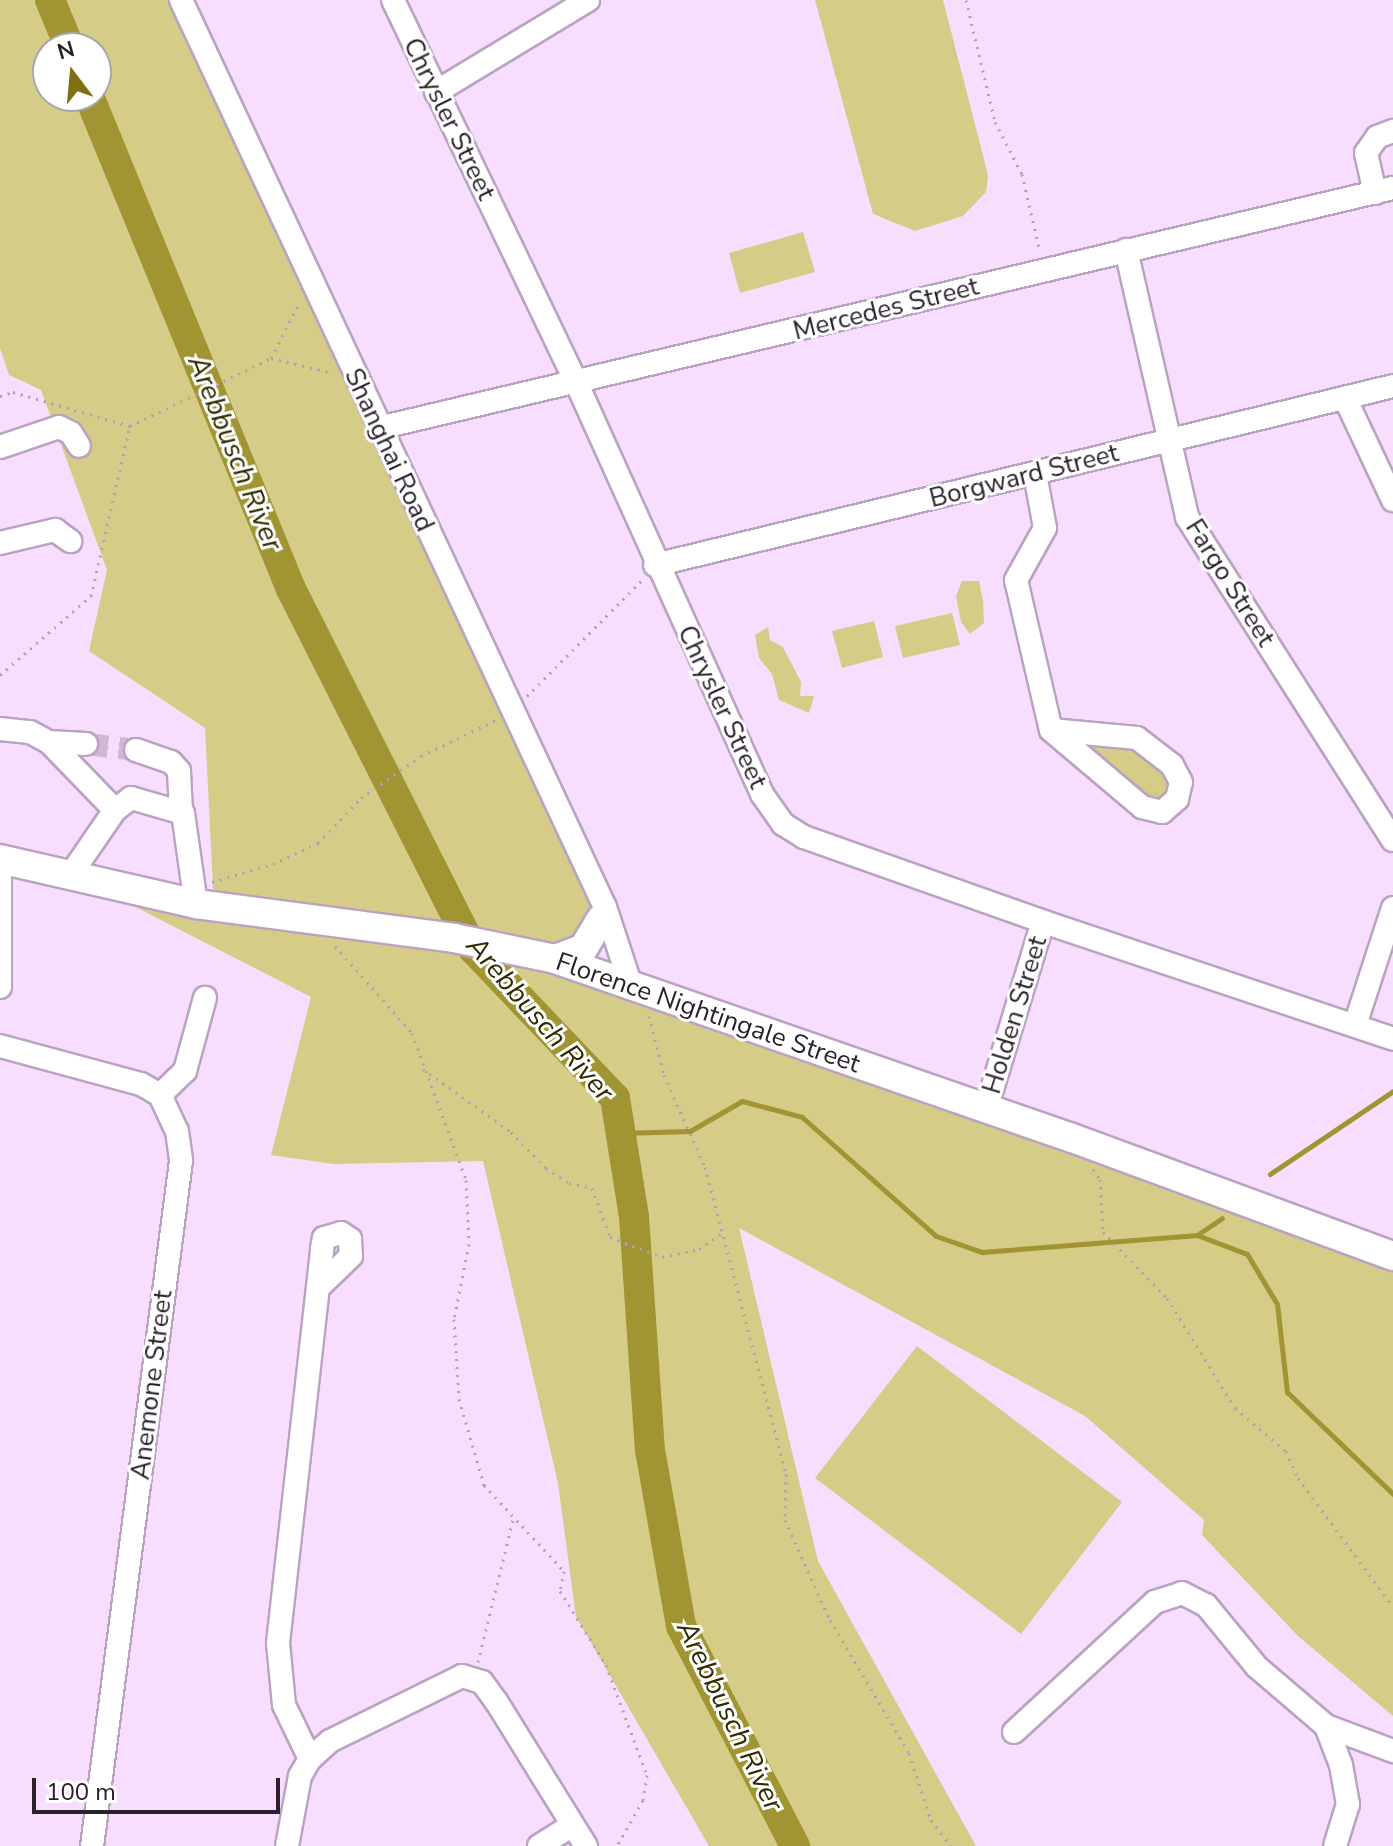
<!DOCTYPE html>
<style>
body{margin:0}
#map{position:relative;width:1393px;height:1846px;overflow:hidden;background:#f7defe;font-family:"Nunito Sans",sans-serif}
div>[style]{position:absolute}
.green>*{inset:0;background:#d5cc88}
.stream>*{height:5px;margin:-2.5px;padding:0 2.5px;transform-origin:2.5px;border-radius:2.5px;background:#a19432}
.river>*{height:30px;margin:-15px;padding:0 15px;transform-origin:15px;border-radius:15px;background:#a19432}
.minor-tunnel>*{height:22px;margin-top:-11px;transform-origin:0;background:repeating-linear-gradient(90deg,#ceb8d4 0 22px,transparent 0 33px)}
.path>*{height:3px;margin-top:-1.5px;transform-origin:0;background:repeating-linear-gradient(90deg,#b39fb9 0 2px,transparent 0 8px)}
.roads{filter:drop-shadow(2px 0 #baa3c1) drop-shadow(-2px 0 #baa3c1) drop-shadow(0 2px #baa3c1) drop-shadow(0 -2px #baa3c1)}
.minor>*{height:22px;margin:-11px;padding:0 11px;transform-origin:11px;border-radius:11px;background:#fff}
.major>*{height:28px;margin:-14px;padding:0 14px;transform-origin:14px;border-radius:14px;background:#fff}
span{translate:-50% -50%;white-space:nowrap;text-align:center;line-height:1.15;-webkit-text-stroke:6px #fff;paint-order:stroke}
.street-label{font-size:26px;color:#29202c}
.water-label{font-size:28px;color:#2f2a00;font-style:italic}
.north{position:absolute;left:32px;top:32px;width:80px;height:80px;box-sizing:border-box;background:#fff;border:2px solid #a9a6ab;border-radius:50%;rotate:344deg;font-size:22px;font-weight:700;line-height:32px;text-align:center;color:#29202c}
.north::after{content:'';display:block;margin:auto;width:28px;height:36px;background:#7d7112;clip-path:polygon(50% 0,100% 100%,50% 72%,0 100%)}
.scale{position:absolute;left:32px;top:1778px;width:248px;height:36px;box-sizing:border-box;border:4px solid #29202c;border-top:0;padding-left:10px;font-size:24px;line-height:28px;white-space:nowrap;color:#29202c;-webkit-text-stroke:6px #fff;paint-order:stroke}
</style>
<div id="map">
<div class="green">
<i style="clip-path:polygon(evenodd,0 0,181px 0,599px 898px,571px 955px,1393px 1256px,1393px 1716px,1298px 1636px,1202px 1535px,1204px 1520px,1085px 1416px,739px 1228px,818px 1561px,976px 1846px,709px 1846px,576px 1617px,558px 1483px,483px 1161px,333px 1164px,271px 1155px,311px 997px,71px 874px,214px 907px,205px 728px,89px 651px,107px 570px,41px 390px,9px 375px,0 348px,0 0,48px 48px,96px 48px,96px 96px,48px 96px,48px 48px)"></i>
<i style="clip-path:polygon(815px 0,943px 0,988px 175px,986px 192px,963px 216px,915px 231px,873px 214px)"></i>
<i style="clip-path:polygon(803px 232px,815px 272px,740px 293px,729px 253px)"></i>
<i style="clip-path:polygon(962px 581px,979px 581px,983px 601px,984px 623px,970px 634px,961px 622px,956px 596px)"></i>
<i style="clip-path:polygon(952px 613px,960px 645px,903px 658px,895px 626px)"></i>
<i style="clip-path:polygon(874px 621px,883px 657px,842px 668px,832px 631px)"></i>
<i style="clip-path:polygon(768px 627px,770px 640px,783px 647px,801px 682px,800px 696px,814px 696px,809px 713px,779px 700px,772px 674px,759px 658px,755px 635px)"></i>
<i style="clip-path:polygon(1074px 738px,1127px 738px,1175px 782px,1158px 814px)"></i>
<i style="clip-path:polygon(917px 1346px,1122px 1502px,1021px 1634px,815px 1478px)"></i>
</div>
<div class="stream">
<i style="left:621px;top:1133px;width:69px;rotate:-1.7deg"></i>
<i style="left:690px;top:1131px;width:60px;rotate:-30deg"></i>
<i style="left:742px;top:1101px;width:62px;rotate:14.9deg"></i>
<i style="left:802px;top:1117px;width:179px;rotate:41.6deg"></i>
<i style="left:936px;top:1236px;width:49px;rotate:19.2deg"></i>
<i style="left:982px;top:1252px;width:216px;rotate:-4.5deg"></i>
<i style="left:1197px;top:1235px;width:53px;rotate:20.8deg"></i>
<i style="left:1247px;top:1254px;width:58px;rotate:59deg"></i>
<i style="left:1277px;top:1304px;width:89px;rotate:83.5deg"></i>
<i style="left:1287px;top:1392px;width:147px;rotate:43.9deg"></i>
<i style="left:1270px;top:1174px;width:148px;rotate:-34deg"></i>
<i style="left:1197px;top:1235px;width:30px;rotate:-34deg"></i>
</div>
<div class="river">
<i style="left:50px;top:0;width:52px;rotate:67.4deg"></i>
<i style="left:89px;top:96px;width:533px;rotate:67.72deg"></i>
<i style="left:291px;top:589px;width:403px;rotate:63.2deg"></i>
<i style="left:473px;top:949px;width:206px;rotate:46.4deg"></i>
<i style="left:615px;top:1098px;width:121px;rotate:80.9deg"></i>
<i style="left:634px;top:1217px;width:234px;rotate:86.1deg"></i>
<i style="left:650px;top:1450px;width:179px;rotate:80deg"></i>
<i style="left:681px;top:1626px;width:248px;rotate:62.6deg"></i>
</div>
<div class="minor-tunnel">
<i style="left:86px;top:744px;width:50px;rotate:6.8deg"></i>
</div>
<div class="path">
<i style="left:966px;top:0;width:125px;rotate:76.6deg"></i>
<i style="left:995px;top:122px;width:59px;rotate:62.6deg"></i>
<i style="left:1022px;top:174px;width:80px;rotate:77deg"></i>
<i style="left:271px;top:358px;width:64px;rotate:13.6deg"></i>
<i style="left:0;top:396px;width:14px;rotate:-17deg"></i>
<i style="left:13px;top:392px;width:122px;rotate:16.2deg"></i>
<i style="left:130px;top:426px;width:157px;rotate:-25.7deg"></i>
<i style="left:271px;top:358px;width:64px;rotate:-63deg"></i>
<i style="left:0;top:675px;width:121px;rotate:-41deg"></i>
<i style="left:91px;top:596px;width:174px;rotate:-77.1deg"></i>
<i style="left:527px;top:696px;width:165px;rotate:-45.2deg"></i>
<i style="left:212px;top:882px;width:64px;rotate:-16.4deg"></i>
<i style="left:273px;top:864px;width:50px;rotate:-25deg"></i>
<i style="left:318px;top:843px;width:62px;rotate:-46.3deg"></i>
<i style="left:361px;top:798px;width:73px;rotate:-35deg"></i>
<i style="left:421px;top:756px;width:83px;rotate:-25.6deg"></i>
<i style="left:335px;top:946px;width:116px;rotate:48.5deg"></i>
<i style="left:412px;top:1033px;width:157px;rotate:69.8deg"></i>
<i style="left:466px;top:1180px;width:64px;rotate:87.3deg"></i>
<i style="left:469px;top:1244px;width:76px;rotate:101.3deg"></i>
<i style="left:454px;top:1319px;width:80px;rotate:86.4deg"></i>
<i style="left:459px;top:1399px;width:90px;rotate:73.8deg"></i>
<i style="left:484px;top:1485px;width:117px;rotate:47.1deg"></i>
<i style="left:564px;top:1571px;width:20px;rotate:101deg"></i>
<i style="left:560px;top:1591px;width:87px;rotate:58.1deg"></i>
<i style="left:606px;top:1665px;width:117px;rotate:69.6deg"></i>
<i style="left:647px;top:1775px;width:25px;rotate:99deg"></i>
<i style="left:643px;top:1800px;width:53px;rotate:119.5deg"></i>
<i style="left:649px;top:1016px;width:61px;rotate:75.7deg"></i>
<i style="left:664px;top:1075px;width:101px;rotate:66deg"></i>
<i style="left:705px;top:1167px;width:318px;rotate:75.2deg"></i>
<i style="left:786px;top:1474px;width:46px;rotate:91.2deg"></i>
<i style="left:785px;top:1520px;width:110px;rotate:65.8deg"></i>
<i style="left:830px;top:1620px;width:155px;rotate:59.3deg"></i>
<i style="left:909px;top:1753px;width:71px;rotate:71.8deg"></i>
<i style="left:931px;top:1820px;width:33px;rotate:52deg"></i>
<i style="left:423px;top:1069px;width:108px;rotate:35.6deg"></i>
<i style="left:511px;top:1132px;width:50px;rotate:45.8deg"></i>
<i style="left:546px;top:1168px;width:27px;rotate:33deg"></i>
<i style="left:569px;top:1183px;width:24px;rotate:12deg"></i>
<i style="left:592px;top:1188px;width:52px;rotate:69.8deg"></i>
<i style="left:610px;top:1237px;width:56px;rotate:21deg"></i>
<i style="left:662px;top:1257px;width:38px;rotate:-12deg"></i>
<i style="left:699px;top:1249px;width:27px;rotate:-34deg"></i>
<i style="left:1093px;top:1169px;width:12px;rotate:55deg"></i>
<i style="left:1100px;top:1179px;width:53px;rotate:86.8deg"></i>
<i style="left:1103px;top:1232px;width:92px;rotate:45.9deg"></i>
<i style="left:1167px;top:1298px;width:129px;rotate:58.3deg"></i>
<i style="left:1235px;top:1408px;width:67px;rotate:40.1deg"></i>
<i style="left:1286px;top:1451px;width:30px;rotate:66deg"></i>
<i style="left:1298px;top:1478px;width:160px;rotate:53.6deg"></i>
<i style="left:478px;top:1662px;width:151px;rotate:-76.2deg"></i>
</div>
<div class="roads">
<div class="minor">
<i style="left:181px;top:0;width:1001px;rotate:64.95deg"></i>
<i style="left:605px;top:907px;width:80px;rotate:71.8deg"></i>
<i style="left:393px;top:0;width:426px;rotate:64.4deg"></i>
<i style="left:577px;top:384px;width:450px;rotate:65.7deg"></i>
<i style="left:762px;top:794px;width:37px;rotate:55deg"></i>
<i style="left:783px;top:824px;width:25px;rotate:32deg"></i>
<i style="left:804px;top:837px;width:248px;rotate:19.5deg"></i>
<i style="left:1038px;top:920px;width:374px;rotate:18.5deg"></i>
<i style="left:436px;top:92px;width:178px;rotate:-31.2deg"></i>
<i style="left:1375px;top:193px;width:41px;rotate:-102.7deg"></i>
<i style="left:1366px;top:153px;width:19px;rotate:-55deg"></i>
<i style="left:1377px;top:137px;width:17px;rotate:-21deg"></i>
<i style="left:1126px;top:250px;width:274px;rotate:77.1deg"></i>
<i style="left:1187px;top:517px;width:383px;rotate:57.5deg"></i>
<i style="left:1345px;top:398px;width:113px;rotate:64.8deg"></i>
<i style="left:379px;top:428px;width:1042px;rotate:-13.32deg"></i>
<i style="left:0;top:447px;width:62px;rotate:-18.7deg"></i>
<i style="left:59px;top:427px;width:13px;rotate:27deg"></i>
<i style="left:71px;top:433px;width:15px;rotate:58deg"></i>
<i style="left:1035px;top:474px;width:55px;rotate:79.5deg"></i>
<i style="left:1045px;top:528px;width:60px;rotate:119.1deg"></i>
<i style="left:1016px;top:580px;width:154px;rotate:76.9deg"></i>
<i style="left:1051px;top:730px;width:119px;rotate:40.2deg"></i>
<i style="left:1142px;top:807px;width:21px;rotate:14deg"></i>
<i style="left:1162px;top:812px;width:20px;rotate:-41deg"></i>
<i style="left:1177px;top:799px;width:17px;rotate:-77deg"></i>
<i style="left:1181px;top:782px;width:19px;rotate:-118deg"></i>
<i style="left:1172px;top:765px;width:44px;rotate:-142.4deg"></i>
<i style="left:1137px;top:738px;width:86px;rotate:-174.7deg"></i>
<i style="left:0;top:543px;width:57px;rotate:-13.3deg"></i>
<i style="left:55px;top:530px;width:19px;rotate:36deg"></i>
<i style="left:655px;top:565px;width:759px;rotate:-13.63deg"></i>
<i style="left:0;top:729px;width:30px;rotate:6deg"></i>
<i style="left:30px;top:732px;width:21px;rotate:28deg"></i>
<i style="left:49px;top:742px;width:95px;rotate:45.9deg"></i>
<i style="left:49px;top:742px;width:37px;rotate:3deg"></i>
<i style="left:136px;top:750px;width:37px;rotate:19deg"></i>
<i style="left:171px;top:762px;width:12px;rotate:48deg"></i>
<i style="left:179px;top:771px;width:41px;rotate:87.2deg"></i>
<i style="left:0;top:857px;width:130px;rotate:90deg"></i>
<i style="left:71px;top:874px;width:78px;rotate:-55.5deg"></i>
<i style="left:115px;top:810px;width:20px;rotate:-37deg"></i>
<i style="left:131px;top:798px;width:54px;rotate:16.1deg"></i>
<i style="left:183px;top:813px;width:92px;rotate:81.9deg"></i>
<i style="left:1355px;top:1025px;width:123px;rotate:-72deg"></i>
<i style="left:0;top:1046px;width:146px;rotate:15.1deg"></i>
<i style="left:141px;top:1084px;width:22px;rotate:30deg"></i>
<i style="left:160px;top:1095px;width:40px;rotate:65deg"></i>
<i style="left:177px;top:1131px;width:30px;rotate:82deg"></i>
<i style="left:181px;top:1161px;width:691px;rotate:97.4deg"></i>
<i style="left:160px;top:1095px;width:35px;rotate:-44deg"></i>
<i style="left:185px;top:1071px;width:76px;rotate:-74.7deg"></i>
<i style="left:986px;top:1109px;width:196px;rotate:-73.1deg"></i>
<i style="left:1326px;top:1726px;width:42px;rotate:69deg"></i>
<i style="left:1341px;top:1765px;width:40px;rotate:80deg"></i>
<i style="left:1348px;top:1804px;width:44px;rotate:107.2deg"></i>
<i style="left:1014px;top:1732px;width:192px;rotate:-42.7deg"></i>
<i style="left:1155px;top:1602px;width:28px;rotate:-18deg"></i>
<i style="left:1182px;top:1593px;width:27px;rotate:27deg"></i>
<i style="left:1206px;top:1605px;width:80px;rotate:50.6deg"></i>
<i style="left:1257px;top:1667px;width:91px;rotate:40.5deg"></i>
<i style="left:1326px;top:1726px;width:72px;rotate:20.5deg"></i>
<i style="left:310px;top:1759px;width:60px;rotate:-115.7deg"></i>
<i style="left:284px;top:1705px;width:62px;rotate:-95.5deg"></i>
<i style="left:278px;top:1643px;width:397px;rotate:-83.6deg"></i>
<i style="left:322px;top:1248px;width:10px;rotate:-79deg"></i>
<i style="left:324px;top:1238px;width:18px;rotate:-16deg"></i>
<i style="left:341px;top:1233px;width:11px;rotate:34deg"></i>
<i style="left:350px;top:1239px;width:17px;rotate:87deg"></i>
<i style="left:351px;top:1256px;width:43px;rotate:135.9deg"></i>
<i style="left:287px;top:1846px;width:71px;rotate:-79.5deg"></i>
<i style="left:300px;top:1776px;width:20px;rotate:-60deg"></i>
<i style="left:310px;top:1759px;width:27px;rotate:-42deg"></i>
<i style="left:330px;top:1741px;width:147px;rotate:-26.2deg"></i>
<i style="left:462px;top:1676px;width:21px;rotate:17deg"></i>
<i style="left:482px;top:1682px;width:24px;rotate:54deg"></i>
<i style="left:496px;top:1701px;width:171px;rotate:58.2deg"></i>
<i style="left:539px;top:1846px;width:39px;rotate:-32deg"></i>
</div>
<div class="major">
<i style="left:0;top:859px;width:201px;rotate:12.9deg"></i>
<i style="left:196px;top:904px;width:260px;rotate:7.5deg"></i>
<i style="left:454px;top:938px;width:103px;rotate:11.7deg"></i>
<i style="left:555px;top:959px;width:547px;rotate:19.1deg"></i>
<i style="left:1072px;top:1138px;width:342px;rotate:20.2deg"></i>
<i style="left:555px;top:959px;width:30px;rotate:-20deg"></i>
<i style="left:583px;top:949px;width:35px;rotate:-59deg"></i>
</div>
</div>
<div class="street-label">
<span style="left:449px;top:119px;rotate:64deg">Chrysler Street</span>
<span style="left:886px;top:309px;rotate:-14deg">Mercedes Street</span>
<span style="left:389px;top:450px;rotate:65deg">Shanghai Road</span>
<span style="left:1024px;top:476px;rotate:-14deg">Borgward Street</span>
<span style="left:1230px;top:583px;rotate:58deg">Fargo Street</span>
<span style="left:722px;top:707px;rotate:65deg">Chrysler Street</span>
<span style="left:708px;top:1013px;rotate:19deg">Florence Nightingale Street</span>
<span style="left:1015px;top:1015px;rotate:-73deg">Holden Street</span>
<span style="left:152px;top:1385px;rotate:-83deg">Anemone Street</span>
</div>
<div class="water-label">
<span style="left:235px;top:453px;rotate:68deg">Arebbusch River</span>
<span style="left:540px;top:1019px;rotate:49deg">Arebbusch River</span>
<span style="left:730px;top:1716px;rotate:64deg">Arebbusch River</span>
</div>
<div class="north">N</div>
<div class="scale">100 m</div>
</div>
